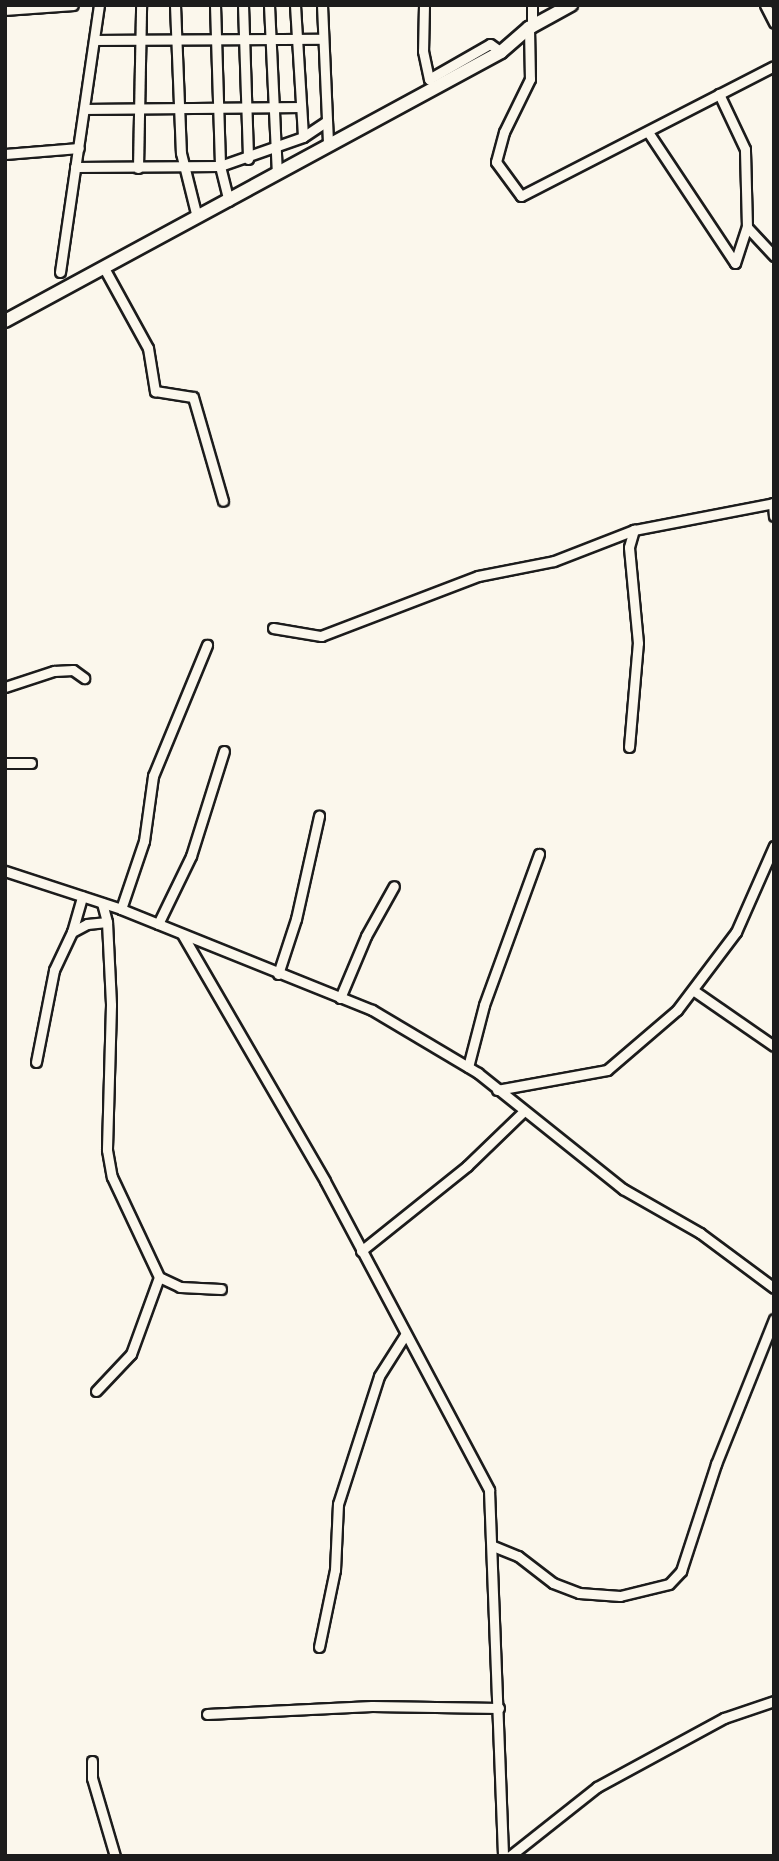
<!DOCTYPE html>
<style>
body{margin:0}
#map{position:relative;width:779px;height:1861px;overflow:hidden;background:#fbf7ec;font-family:Mynerve,sans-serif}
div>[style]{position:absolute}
.roads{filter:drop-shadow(2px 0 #1c1c1c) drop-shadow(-2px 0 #1c1c1c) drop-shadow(0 2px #1c1c1c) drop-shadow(0 -2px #1c1c1c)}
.street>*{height:9px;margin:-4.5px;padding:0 4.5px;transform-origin:4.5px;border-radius:4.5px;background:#fbf7ec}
.secondary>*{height:12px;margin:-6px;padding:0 6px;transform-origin:6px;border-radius:6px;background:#fbf7ec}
span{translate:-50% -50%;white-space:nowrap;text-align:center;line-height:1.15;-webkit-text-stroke:6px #fbf7ec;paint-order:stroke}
.frame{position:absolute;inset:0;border:7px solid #1c1c1c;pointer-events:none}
</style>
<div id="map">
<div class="roads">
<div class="street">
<i style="left:175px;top:5px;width:148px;rotate:87.7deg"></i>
<i style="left:181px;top:153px;width:66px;rotate:76deg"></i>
<i style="left:215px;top:5px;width:161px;rotate:88.2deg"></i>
<i style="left:220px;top:166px;width:36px;rotate:76deg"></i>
<i style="left:243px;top:5px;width:154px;rotate:88.1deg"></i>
<i style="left:269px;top:5px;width:167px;rotate:87.3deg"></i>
<i style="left:295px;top:5px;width:132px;rotate:86.5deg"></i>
<i style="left:322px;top:5px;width:139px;rotate:87.5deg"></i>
<i style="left:424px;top:5px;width:46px;rotate:91.2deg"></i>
<i style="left:423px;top:51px;width:29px;rotate:78deg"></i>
<i style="left:429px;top:79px;width:70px;rotate:-29.8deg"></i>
<i style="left:490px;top:44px;width:14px;rotate:36deg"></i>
<i style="left:765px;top:5px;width:20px;rotate:63deg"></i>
<i style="left:5px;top:10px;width:68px;rotate:-4.2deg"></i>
<i style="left:532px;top:27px;width:22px;rotate:-90deg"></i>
<i style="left:529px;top:28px;width:51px;rotate:88.9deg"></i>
<i style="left:530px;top:79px;width:59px;rotate:116.1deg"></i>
<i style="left:504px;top:132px;width:31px;rotate:105deg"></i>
<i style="left:496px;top:162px;width:42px;rotate:53.7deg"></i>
<i style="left:521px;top:196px;width:284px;rotate:-27.2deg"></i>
<i style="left:95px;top:40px;width:228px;rotate:-0.3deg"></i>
<i style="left:86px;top:109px;width:213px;rotate:-0.5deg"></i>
<i style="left:648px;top:132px;width:157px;rotate:56.4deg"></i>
<i style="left:735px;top:263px;width:38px;rotate:-72deg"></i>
<i style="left:747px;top:227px;width:78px;rotate:-91.5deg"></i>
<i style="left:745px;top:149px;width:61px;rotate:-115.3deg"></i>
<i style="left:5px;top:154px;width:74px;rotate:-4.6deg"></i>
<i style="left:75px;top:167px;width:145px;rotate:-0.4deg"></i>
<i style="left:220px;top:166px;width:88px;rotate:-19.3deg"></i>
<i style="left:303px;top:137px;width:27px;rotate:-34deg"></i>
<i style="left:138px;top:168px;width:163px;rotate:-88.9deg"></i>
<i style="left:747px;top:227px;width:40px;rotate:47deg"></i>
<i style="left:104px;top:268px;width:91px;rotate:61.2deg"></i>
<i style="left:148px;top:348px;width:44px;rotate:80.8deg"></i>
<i style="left:155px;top:391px;width:38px;rotate:9deg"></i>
<i style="left:193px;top:397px;width:108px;rotate:73.9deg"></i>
<i style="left:60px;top:272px;width:270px;rotate:-81.7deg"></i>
<i style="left:773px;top:503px;width:13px;rotate:86deg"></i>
<i style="left:273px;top:628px;width:49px;rotate:9.5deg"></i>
<i style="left:321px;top:636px;width:168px;rotate:-20.9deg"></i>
<i style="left:478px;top:576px;width:77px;rotate:-11.2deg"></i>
<i style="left:554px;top:561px;width:86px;rotate:-21.2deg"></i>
<i style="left:5px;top:687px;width:52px;rotate:-18.1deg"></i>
<i style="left:54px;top:671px;width:19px;rotate:-3deg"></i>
<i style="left:73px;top:670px;width:14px;rotate:36deg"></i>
<i style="left:629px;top:747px;width:104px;rotate:-85.1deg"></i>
<i style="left:638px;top:643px;width:96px;rotate:-95.4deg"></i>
<i style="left:629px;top:547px;width:18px;rotate:-74deg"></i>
<i style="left:634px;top:530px;width:143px;rotate:-10.9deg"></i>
<i style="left:5px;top:763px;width:26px"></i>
<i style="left:5px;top:871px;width:122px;rotate:18.1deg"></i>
<i style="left:121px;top:909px;width:271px;rotate:21.9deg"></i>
<i style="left:372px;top:1010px;width:123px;rotate:30.7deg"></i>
<i style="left:478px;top:1073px;width:186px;rotate:38.7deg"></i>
<i style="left:623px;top:1189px;width:89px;rotate:29.7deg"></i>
<i style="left:700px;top:1233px;width:92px;rotate:36.6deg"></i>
<i style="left:102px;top:903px;width:20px;rotate:75deg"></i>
<i style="left:107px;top:922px;width:83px;rotate:87.2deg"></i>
<i style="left:111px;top:1005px;width:145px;rotate:91.6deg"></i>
<i style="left:107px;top:1150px;width:27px;rotate:80deg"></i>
<i style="left:112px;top:1177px;width:110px;rotate:64.8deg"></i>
<i style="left:159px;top:1277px;width:23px;rotate:25deg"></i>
<i style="left:180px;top:1287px;width:41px;rotate:2.8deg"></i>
<i style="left:121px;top:909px;width:72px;rotate:-71.3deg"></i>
<i style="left:144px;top:841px;width:66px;rotate:-82.1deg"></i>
<i style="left:153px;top:776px;width:142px;rotate:-67.6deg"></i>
<i style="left:158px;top:924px;width:76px;rotate:-64.1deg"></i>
<i style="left:191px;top:856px;width:110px;rotate:-72.6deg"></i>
<i style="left:72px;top:932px;width:17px;rotate:-28deg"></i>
<i style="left:87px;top:924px;width:20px;rotate:-6deg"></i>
<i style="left:182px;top:934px;width:285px;rotate:59.9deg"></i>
<i style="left:325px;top:1181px;width:350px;rotate:62deg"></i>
<i style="left:489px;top:1490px;width:366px;rotate:87.8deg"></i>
<i style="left:278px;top:974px;width:58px;rotate:-71.9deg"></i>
<i style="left:296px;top:919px;width:106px;rotate:-77.4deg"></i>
<i style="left:693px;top:990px;width:98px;rotate:34.7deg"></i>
<i style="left:340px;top:998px;width:67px;rotate:-67.2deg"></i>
<i style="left:366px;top:936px;width:57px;rotate:-60.8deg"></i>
<i style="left:36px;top:1062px;width:94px;rotate:-78.9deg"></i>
<i style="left:54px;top:970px;width:42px;rotate:-64.7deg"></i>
<i style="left:72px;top:932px;width:37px;rotate:-74deg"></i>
<i style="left:468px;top:1067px;width:64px;rotate:-75.5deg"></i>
<i style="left:484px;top:1005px;width:161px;rotate:-70deg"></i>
<i style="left:497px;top:1090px;width:112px;rotate:-10.3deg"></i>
<i style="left:607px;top:1070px;width:92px;rotate:-40.6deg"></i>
<i style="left:677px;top:1010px;width:98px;rotate:-52.9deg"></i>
<i style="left:736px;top:932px;width:94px;rotate:-66.2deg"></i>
<i style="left:361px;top:1251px;width:136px;rotate:-38.7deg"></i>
<i style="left:467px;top:1166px;width:79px;rotate:-44deg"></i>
<i style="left:96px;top:1391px;width:51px;rotate:-46.6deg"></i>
<i style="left:131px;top:1354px;width:82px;rotate:-70deg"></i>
<i style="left:493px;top:1546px;width:27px;rotate:22deg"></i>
<i style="left:518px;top:1556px;width:44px;rotate:37.6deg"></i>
<i style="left:553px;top:1583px;width:28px;rotate:21deg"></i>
<i style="left:579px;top:1593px;width:41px;rotate:4.2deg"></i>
<i style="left:620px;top:1596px;width:50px;rotate:-13.8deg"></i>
<i style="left:669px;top:1584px;width:18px;rotate:-47deg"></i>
<i style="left:681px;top:1571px;width:113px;rotate:-71.9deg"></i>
<i style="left:716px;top:1464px;width:156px;rotate:-68.2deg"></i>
<i style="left:319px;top:1647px;width:79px;rotate:-78.3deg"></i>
<i style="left:335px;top:1570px;width:66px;rotate:-87.4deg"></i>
<i style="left:338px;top:1504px;width:134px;rotate:-72.2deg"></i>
<i style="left:379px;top:1376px;width:49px;rotate:-57.6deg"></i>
<i style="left:207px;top:1714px;width:165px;rotate:-2.8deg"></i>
<i style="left:372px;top:1706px;width:127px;rotate:0.9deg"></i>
<i style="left:92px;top:1761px;width:17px;rotate:90deg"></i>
<i style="left:92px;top:1778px;width:81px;rotate:73.6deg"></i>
<i style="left:510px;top:1856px;width:111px;rotate:-38.4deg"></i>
<i style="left:597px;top:1787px;width:145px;rotate:-28.5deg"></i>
<i style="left:724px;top:1718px;width:53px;rotate:-18.8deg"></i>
</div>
<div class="secondary">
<i style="left:5px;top:321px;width:564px;rotate:-28.47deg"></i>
<i style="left:501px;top:52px;width:37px;rotate:-41deg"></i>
<i style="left:529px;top:28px;width:48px;rotate:-28.7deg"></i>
</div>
</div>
<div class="frame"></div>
</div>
